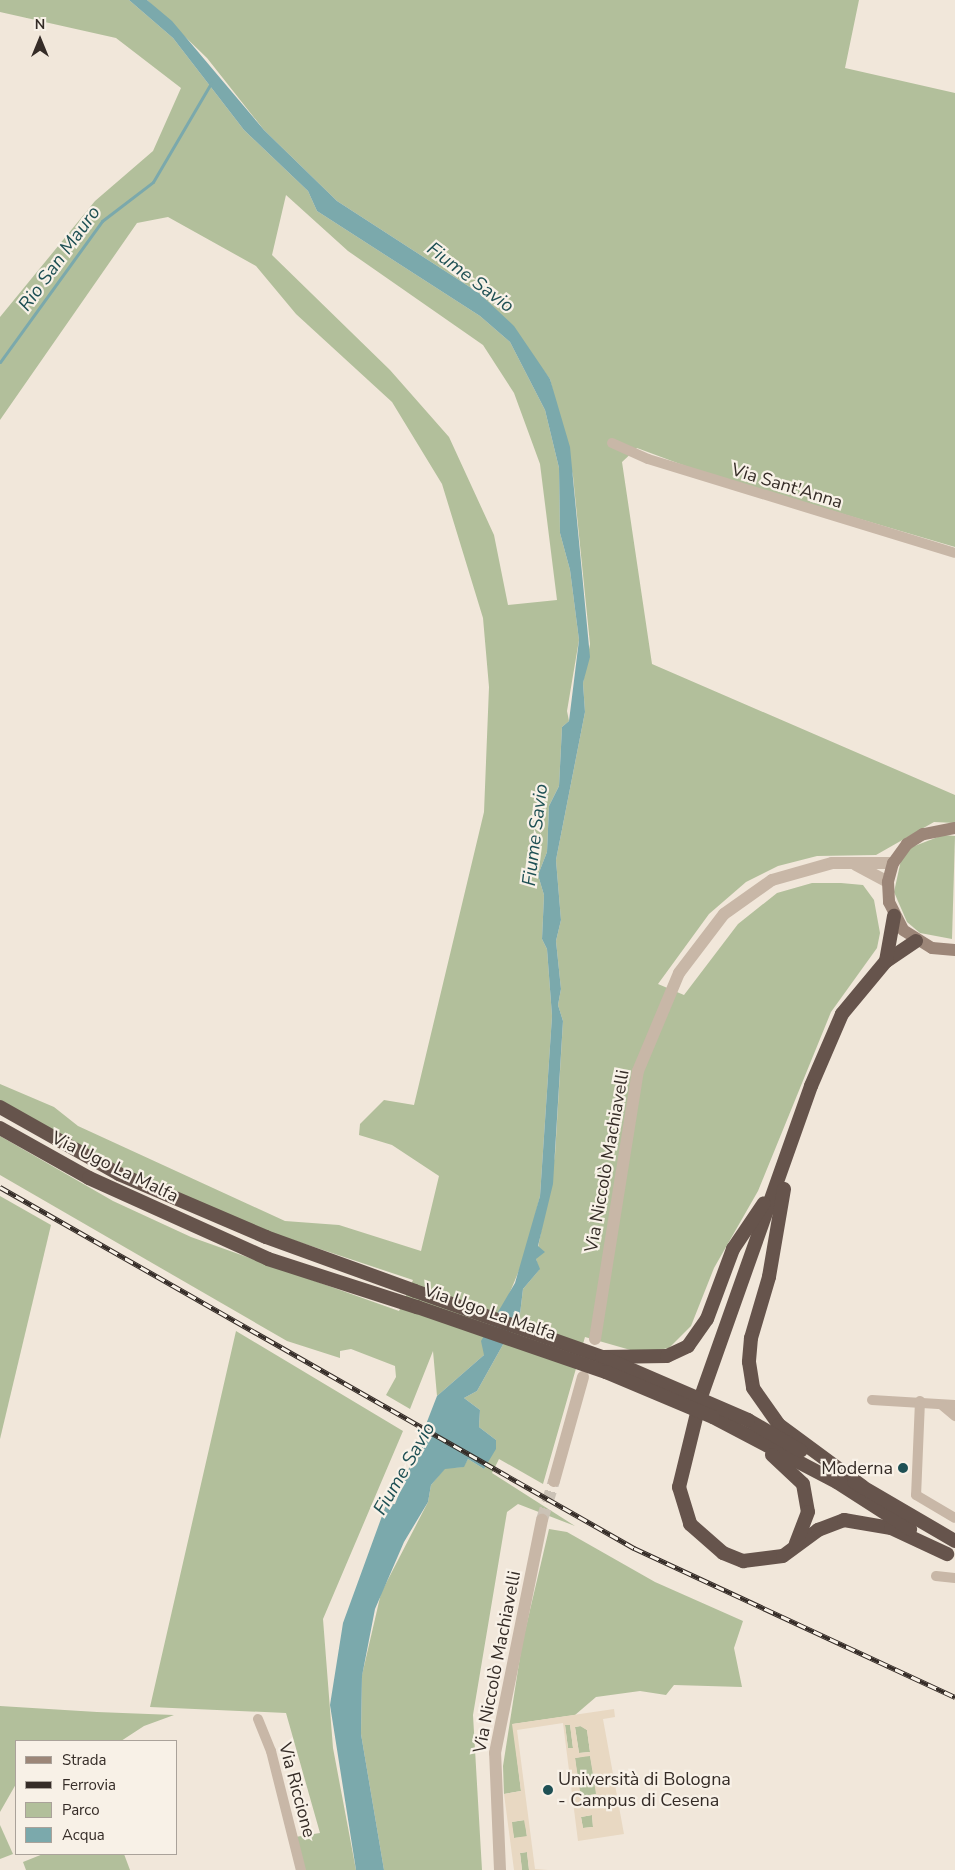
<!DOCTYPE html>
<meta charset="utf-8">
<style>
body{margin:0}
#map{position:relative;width:955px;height:1870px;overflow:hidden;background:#f1e7da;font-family:"Nunito Sans",sans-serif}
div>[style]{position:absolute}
.green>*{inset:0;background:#b2bf9b}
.plaza>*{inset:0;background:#e8d8c2}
.water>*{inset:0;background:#7ba9ac}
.stream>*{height:3px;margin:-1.5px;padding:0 1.5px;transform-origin:1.5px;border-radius:1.5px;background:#7ba9ac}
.tertiary-tunnel>*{height:12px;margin-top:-6px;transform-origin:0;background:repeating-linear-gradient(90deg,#cbc2b6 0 12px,transparent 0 18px)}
.minor>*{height:10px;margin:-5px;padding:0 5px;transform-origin:5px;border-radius:5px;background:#c8b7a7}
.tertiary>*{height:12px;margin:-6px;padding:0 6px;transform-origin:6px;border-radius:6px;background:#c8b7a7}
.secondary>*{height:12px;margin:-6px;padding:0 6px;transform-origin:6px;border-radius:6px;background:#9c8678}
.trunk>*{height:14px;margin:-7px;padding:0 7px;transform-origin:7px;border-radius:7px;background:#66544c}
.rail>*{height:5px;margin-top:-2.5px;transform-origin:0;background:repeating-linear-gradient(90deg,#f8f1e7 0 9px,#352c27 0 18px);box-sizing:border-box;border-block:1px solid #352c27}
.trunk-bridge>*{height:14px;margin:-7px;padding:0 7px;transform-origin:7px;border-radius:7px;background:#66544c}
.dots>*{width:14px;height:14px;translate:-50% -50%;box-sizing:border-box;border:2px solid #f8f1e7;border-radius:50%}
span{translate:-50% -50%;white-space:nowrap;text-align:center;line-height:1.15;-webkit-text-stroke:4.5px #f8f1e7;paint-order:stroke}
.street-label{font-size:18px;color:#352c27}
.poi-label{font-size:18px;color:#352c27}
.right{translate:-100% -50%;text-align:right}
.left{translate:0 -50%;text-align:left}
.water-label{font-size:19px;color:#1e5054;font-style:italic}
.legend{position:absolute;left:15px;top:1740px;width:162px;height:115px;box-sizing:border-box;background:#f8f1e7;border:1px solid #aaa29a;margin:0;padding:6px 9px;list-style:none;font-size:15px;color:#352c27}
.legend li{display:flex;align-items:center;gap:10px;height:25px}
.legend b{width:25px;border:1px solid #aaa29a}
.north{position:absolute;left:15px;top:15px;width:50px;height:50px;-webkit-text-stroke:4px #f8f1e7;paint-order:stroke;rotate:0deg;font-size:14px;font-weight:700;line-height:20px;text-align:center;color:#352c27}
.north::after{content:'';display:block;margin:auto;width:18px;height:22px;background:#352c27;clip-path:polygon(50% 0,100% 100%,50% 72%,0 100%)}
</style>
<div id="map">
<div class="green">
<i style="clip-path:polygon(evenodd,0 0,129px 0,173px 38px,244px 130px,308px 191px,317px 211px,480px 316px,510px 342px,545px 410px,559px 468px,560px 533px,570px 570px,579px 640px,567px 711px,569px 721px,562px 727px,559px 786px,549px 806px,547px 852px,538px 875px,544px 895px,542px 939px,547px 949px,552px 1016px,540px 1196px,525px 1256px,484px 1355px,437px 1396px,433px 1351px,410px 1409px,386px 1395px,396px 1377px,395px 1366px,351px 1349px,340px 1351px,340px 1358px,287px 1341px,0 1175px,0 1136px,113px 1201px,191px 1237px,399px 1311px,413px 1280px,278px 1235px,125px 1171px,0 1100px,0 1084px,54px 1107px,78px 1126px,285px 1221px,339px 1225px,421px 1251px,439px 1176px,392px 1145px,359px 1135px,360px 1124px,384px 1100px,414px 1105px,484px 812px,489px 687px,483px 618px,442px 484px,392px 402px,296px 314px,256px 266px,168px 217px,137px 223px,0 420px,0 317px,95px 201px,153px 151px,181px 88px,116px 38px,0 12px,0 0,286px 195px,348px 251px,483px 345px,514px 393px,540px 464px,557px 600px,508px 605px,494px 535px,449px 437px,390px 370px,272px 255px,286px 195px)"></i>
<i style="clip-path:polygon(147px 0,859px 0,845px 68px,955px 93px,955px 547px,707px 474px,637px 448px,622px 462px,652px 664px,955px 795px,955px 823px,934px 822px,876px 855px,817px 856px,778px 866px,746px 882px,709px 914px,658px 984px,684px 995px,738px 924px,777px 893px,812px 883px,841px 883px,863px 885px,874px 900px,880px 933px,877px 948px,831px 1012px,758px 1191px,714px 1268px,691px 1326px,669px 1348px,641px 1353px,585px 1337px,543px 1484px,499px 1459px,492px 1473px,575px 1526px,518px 1504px,507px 1512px,473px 1715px,482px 1870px,384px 1870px,361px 1734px,362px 1675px,381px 1593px,428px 1502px,431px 1485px,445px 1468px,463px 1467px,468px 1459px,484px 1469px,496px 1440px,479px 1427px,480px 1410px,464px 1398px,477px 1391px,520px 1314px,523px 1289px,539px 1270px,536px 1259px,555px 1155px,563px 1021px,558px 1005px,561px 989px,556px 941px,561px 920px,556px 860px,585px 712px,583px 683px,590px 644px,573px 476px,550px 379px,502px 316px,479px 293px,337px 201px,264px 130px,207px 58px)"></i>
<i style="clip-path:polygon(943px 835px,955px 836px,952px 939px,920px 933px,907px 922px,894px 892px,901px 860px,912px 847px)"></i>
<i style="clip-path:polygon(0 1196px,51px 1225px,0 1439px)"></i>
<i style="clip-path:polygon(236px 1331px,403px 1431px,323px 1619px,333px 1748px,356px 1870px,304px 1870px,295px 1837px,320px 1833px,286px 1713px,150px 1707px)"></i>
<i style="clip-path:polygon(549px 1529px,567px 1532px,655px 1582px,743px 1621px,734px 1648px,742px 1687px,674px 1685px,666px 1695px,640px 1691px,596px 1697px,575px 1715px,513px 1724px,521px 1791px,504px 1794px,503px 1766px,522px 1644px)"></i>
<i style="clip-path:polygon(0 1706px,97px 1712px,174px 1715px,144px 1726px,121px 1741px,16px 1741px,16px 1784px,0 1812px)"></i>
<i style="clip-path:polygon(570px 1724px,573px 1748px,568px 1748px,565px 1725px)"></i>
<i style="clip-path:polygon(581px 1726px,587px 1730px,590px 1752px,579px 1753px,575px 1727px)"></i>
<i style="clip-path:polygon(590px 1755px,597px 1794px,580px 1797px,575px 1758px)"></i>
<i style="clip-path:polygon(592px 1815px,593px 1827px,583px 1828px,581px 1817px)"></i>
<i style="clip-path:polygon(525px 1820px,527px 1837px,514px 1838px,511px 1822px)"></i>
<i style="clip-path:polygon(0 1825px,13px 1854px,0 1859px)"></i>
<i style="clip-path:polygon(527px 1852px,529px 1870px,522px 1870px,520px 1853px)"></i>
<i style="clip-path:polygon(43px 1854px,124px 1854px,130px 1870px,26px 1870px,23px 1862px)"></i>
</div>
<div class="plaza">
<i style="clip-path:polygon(evenodd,614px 1709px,615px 1717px,603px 1719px,624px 1834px,578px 1841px,563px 1723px,517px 1730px,535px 1869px,548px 1870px,529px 1870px,527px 1852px,520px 1853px,522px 1870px,514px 1870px,504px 1794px,521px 1791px,512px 1724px,614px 1709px,565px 1725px,570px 1725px,573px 1748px,568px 1748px,565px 1725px,614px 1709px,580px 1726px,587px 1730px,590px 1752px,579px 1753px,575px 1727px,580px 1726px,614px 1709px,590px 1756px,596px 1794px,581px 1797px,575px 1758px,590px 1756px,614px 1709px,592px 1815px,593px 1827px,583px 1828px,581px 1817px,592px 1815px,614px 1709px,524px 1820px,527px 1836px,514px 1838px,512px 1822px,524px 1820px)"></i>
</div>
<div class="water">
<i style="clip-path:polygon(129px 0,147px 0,172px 21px,264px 130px,337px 201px,479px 293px,514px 326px,550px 379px,570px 447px,590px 657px,583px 683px,585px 712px,556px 860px,561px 920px,556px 941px,561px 989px,558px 1005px,563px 1021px,553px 1184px,538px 1246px,545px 1252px,536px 1259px,540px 1269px,523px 1289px,520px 1314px,477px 1391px,464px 1398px,480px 1410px,479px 1427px,496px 1440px,496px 1449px,484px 1469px,468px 1459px,464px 1467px,445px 1469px,431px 1485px,428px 1502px,404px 1542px,375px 1609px,362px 1676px,361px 1734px,384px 1870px,356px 1870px,330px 1705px,343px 1623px,386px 1505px,395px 1504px,437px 1396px,484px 1355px,481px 1341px,515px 1283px,540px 1196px,552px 1016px,547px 949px,542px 939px,544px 895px,538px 875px,547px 852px,549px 806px,559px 786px,562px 727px,569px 721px,579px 640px,570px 570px,560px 533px,559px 468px,545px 410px,510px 342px,480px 316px,317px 211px,308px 191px,244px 130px,173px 38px)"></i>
</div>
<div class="stream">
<i style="left:0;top:362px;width:174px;rotate:-54.1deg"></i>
<i style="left:102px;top:221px;width:64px;rotate:-37.4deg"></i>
<i style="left:153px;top:182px;width:115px;rotate:-59.6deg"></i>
</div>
<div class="tertiary-tunnel">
<i style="left:542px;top:1520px;width:41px;rotate:-72.9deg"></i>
</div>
<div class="minor">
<i style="left:612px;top:443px;width:39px;rotate:24deg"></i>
<i style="left:648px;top:459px;width:321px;rotate:17deg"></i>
<i style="left:872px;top:1400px;width:83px;rotate:3.4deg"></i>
<i style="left:920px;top:1401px;width:94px;rotate:92.4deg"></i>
<i style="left:916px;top:1495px;width:45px;rotate:30.5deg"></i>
<i style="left:943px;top:1406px;width:16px;rotate:40deg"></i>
<i style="left:936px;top:1576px;width:19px;rotate:6deg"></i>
<i style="left:258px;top:1719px;width:35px;rotate:68deg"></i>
<i style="left:271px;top:1751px;width:123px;rotate:75.9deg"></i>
</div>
<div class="tertiary">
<i style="left:856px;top:865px;width:36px;rotate:28deg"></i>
<i style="left:595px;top:1339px;width:271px;rotate:-80.9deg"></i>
<i style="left:638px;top:1071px;width:106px;rotate:-67.3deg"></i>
<i style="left:679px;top:973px;width:74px;rotate:-52.7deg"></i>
<i style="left:724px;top:914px;width:59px;rotate:-35.3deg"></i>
<i style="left:772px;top:880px;width:62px;rotate:-15.8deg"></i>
<i style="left:832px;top:863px;width:61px"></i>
<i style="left:554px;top:1481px;width:108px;rotate:-74.4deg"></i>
<i style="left:500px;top:1870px;width:117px;rotate:-92.4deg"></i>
<i style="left:495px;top:1753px;width:238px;rotate:-78.6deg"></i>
</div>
<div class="secondary">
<i style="left:955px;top:828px;width:33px;rotate:169deg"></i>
<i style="left:923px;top:834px;width:19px;rotate:148deg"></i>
<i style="left:907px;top:844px;width:24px;rotate:126deg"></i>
<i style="left:893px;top:863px;width:20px;rotate:105deg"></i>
<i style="left:888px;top:882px;width:20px;rotate:87deg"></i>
<i style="left:889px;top:902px;width:31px;rotate:63deg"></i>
<i style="left:903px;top:930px;width:34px;rotate:32deg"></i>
<i style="left:932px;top:948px;width:23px;rotate:5deg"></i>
</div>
<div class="trunk">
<i style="left:916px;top:941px;width:36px;rotate:146deg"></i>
<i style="left:886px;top:961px;width:69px;rotate:129.7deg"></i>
<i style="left:842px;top:1014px;width:78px;rotate:113.3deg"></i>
<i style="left:811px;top:1086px;width:330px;rotate:109.5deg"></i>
<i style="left:701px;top:1397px;width:93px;rotate:103.7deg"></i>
<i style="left:679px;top:1487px;width:39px;rotate:73deg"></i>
<i style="left:690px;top:1524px;width:44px;rotate:41.3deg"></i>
<i style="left:723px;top:1553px;width:22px;rotate:22deg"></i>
<i style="left:743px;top:1561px;width:40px;rotate:-7.1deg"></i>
<i style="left:783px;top:1556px;width:44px;rotate:-36.6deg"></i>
<i style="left:818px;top:1530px;width:28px;rotate:-21deg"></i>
<i style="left:844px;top:1520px;width:48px;rotate:9.7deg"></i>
<i style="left:891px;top:1528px;width:62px;rotate:24.9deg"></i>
<i style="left:886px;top:961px;width:46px;rotate:-79.9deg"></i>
<i style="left:0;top:1107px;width:137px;rotate:29.4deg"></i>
<i style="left:119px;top:1174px;width:160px;rotate:23.2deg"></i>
<i style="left:266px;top:1237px;width:158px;rotate:19.9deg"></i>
<i style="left:0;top:1128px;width:102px;rotate:29.3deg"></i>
<i style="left:89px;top:1178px;width:196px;rotate:24.3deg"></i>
<i style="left:268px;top:1259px;width:157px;rotate:17.9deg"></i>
<i style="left:784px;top:1189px;width:89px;rotate:99.7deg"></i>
<i style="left:769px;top:1277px;width:64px;rotate:106.4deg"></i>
<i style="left:751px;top:1338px;width:24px;rotate:95deg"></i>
<i style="left:749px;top:1362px;width:26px;rotate:81deg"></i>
<i style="left:753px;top:1388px;width:45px;rotate:54.9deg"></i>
<i style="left:779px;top:1425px;width:104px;rotate:36.4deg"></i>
<i style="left:603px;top:1357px;width:64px;rotate:-0.9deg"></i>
<i style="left:667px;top:1356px;width:23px;rotate:-25deg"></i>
<i style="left:688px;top:1346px;width:33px;rotate:-55deg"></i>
<i style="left:707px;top:1319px;width:75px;rotate:-69.6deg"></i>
<i style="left:733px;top:1249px;width:55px;rotate:-56deg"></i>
<i style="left:713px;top:1417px;width:140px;rotate:27.7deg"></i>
<i style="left:837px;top:1482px;width:87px;rotate:32.8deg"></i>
<i style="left:748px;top:1420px;width:61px;rotate:30.3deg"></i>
<i style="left:772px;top:1455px;width:42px;rotate:43.1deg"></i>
<i style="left:803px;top:1484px;width:28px;rotate:80deg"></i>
<i style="left:808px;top:1512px;width:34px;rotate:111deg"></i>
<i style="left:854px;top:1482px;width:117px;rotate:30.3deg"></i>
</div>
<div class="rail">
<i style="left:0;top:1187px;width:730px;rotate:29.66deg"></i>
<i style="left:634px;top:1548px;width:354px;rotate:24.9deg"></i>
</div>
<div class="trunk-bridge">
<i style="left:415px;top:1291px;width:198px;rotate:19.4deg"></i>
<i style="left:602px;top:1357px;width:159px;rotate:23.3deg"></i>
<i style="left:417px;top:1307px;width:200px;rotate:19deg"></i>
<i style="left:606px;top:1372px;width:116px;rotate:22.8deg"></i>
</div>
<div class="dots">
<i style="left:903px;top:1468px;background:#1e5054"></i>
<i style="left:548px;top:1790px;background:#1e5054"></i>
</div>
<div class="street-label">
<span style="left:787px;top:486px;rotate:17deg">Via Sant'Anna</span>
<span style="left:607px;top:1161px;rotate:-80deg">Via Niccolò Machiavelli</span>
<span style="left:115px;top:1167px;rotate:26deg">Via Ugo La Malfa</span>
<span style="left:490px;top:1312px;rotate:19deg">Via Ugo La Malfa</span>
<span style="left:497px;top:1662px;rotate:-79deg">Via Niccolò Machiavelli</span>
<span style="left:297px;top:1790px;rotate:75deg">Via Riccione</span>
</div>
<div class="poi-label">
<span class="right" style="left:893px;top:1468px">Moderna</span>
<span class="left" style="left:558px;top:1790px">Università di Bologna<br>- Campus di Cesena</span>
</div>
<div class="water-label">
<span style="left:60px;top:259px;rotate:-54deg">Rio San Mauro</span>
<span style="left:470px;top:278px;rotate:37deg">Fiume Savio</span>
<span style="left:536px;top:835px;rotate:-83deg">Fiume Savio</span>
<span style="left:405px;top:1469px;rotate:-60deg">Fiume Savio</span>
</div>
<ul class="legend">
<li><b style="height:6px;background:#9c8678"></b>Strada</li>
<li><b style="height:6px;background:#352c27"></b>Ferrovia</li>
<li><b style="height:14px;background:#b2bf9b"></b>Parco</li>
<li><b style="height:14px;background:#7ba9ac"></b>Acqua</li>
</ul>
<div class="north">N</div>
</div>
